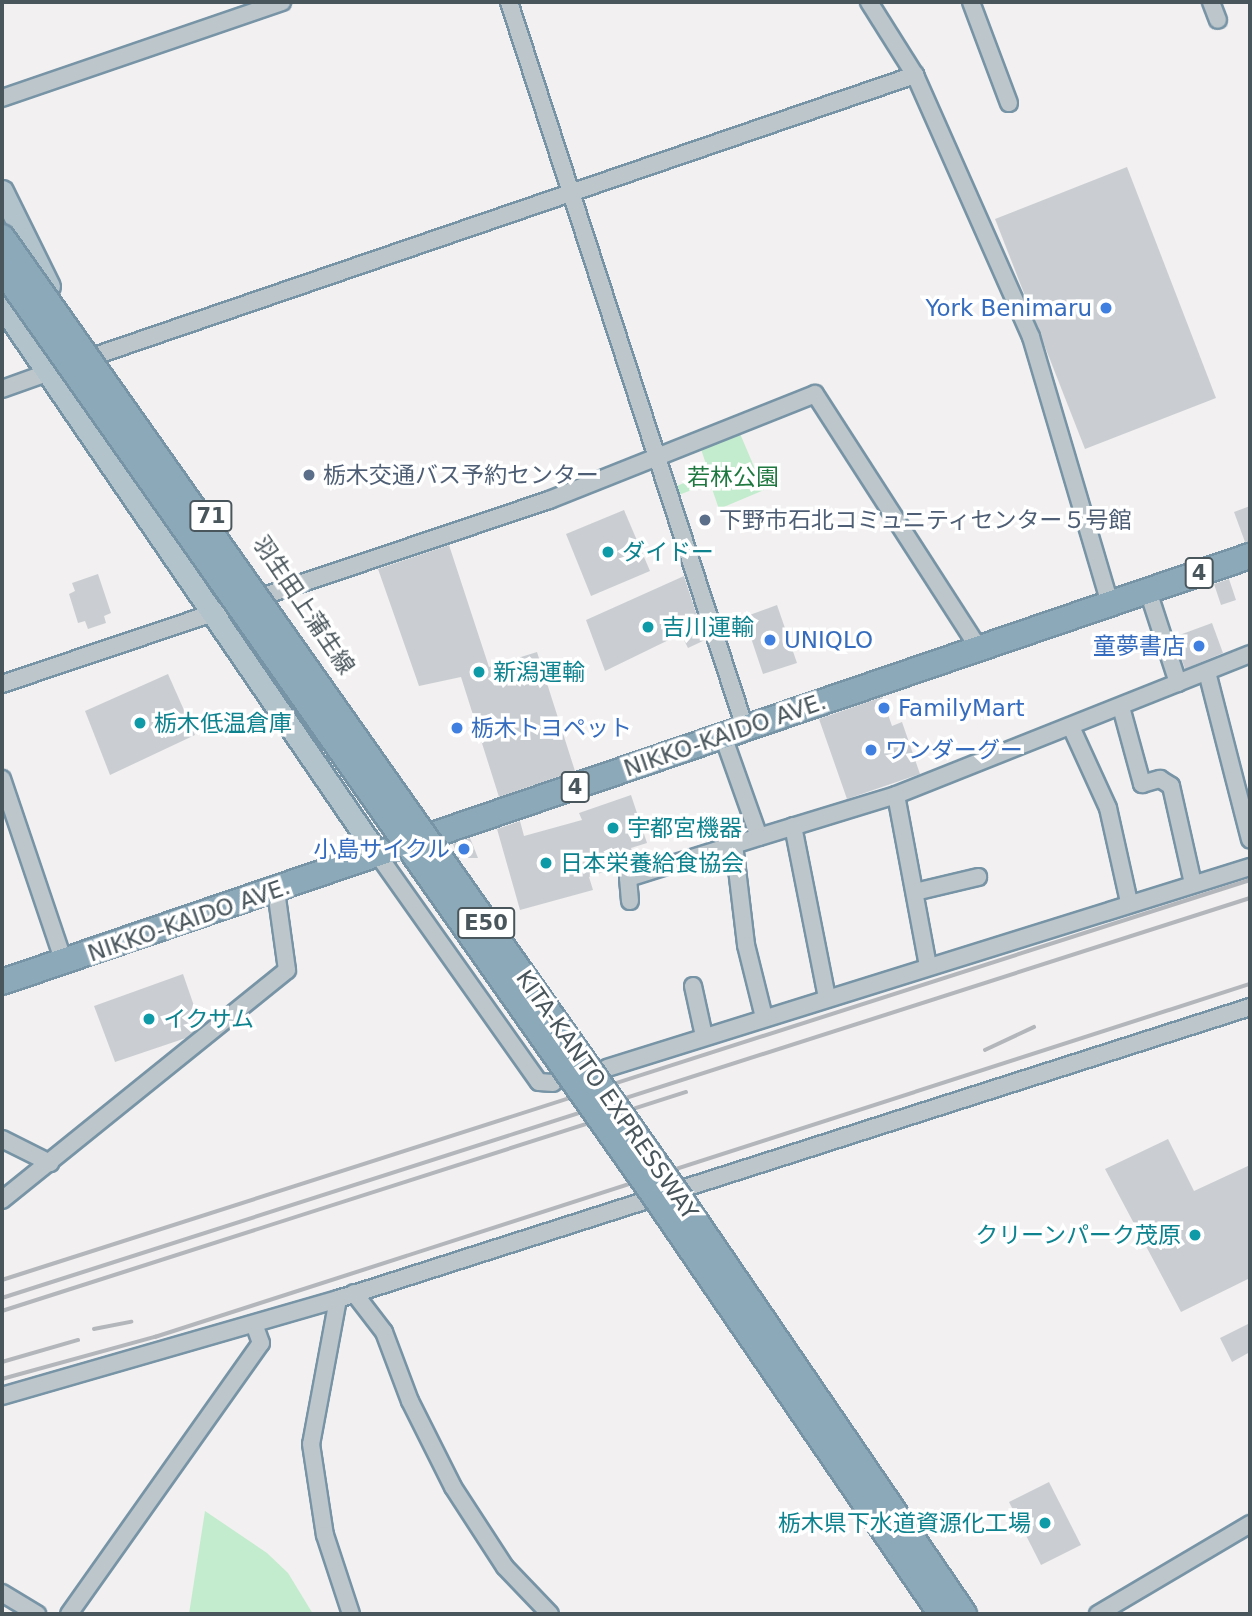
<!DOCTYPE html>
<meta charset="utf-8">
<style>
body{margin:0}
#map{position:relative;width:1252px;height:1616px;overflow:hidden;background:#f2f0f0;font-family:"DejaVu Sans","Noto Sans JP",sans-serif}
div>[style]{position:absolute}
.green>*{inset:0;background:#c2eccd}
.building>*{inset:0;background:#caced2}
.roads{filter:drop-shadow(2px 0 #7794a6) drop-shadow(-2px 0 #7794a6) drop-shadow(0 2px #7794a6) drop-shadow(0 -2px #7794a6)}
.minor>*{height:16px;margin:-8px;padding:0 8px;transform-origin:8px;border-radius:8px;background:#bdc6cb}
.major>*{height:21px;margin:-10.5px;padding:0 10.5px;transform-origin:10.5px;border-radius:10.5px;background:#b2c3cc}
.highway>*{height:24px;margin:-12px;padding:0 12px;transform-origin:12px;border-radius:12px;background:#8ca9ba}
.rail>*{height:3.5px;margin:-1.75px;padding:0 1.75px;transform-origin:1.75px;border-radius:1.75px;background:#b3b6ba}
.bridges{filter:drop-shadow(2px 0 #7794a6) drop-shadow(-2px 0 #7794a6) drop-shadow(0 2px #7794a6) drop-shadow(0 -2px #7794a6)}
.highway-bridge>*{height:24px;margin:-12px;padding:0 12px;transform-origin:12px;border-radius:12px;background:#8ca9ba}
.dots>*{width:19px;height:19px;translate:-50% -50%;box-sizing:border-box;border:4px solid #fff;border-radius:50%}
span{translate:-50% -50%;white-space:nowrap;text-align:center;line-height:1.15;-webkit-text-stroke:7px #fff;paint-order:stroke}
.shield-label span{padding:2px 5px;background:#fff;border:2px solid;border-radius:5px;-webkit-text-stroke-width:0}
.shield-label{font-size:21px;color:#49565c;font-weight:700}
.shop-label{font-size:23px;color:#366cbe}
.right{translate:-100% -50%;text-align:right}
.left{translate:0 -50%;text-align:left}
.service-label{font-size:23px;color:#4e5e75}
.park-label{font-size:23px;color:#1f783f}
.culture-label{font-size:23px;color:#0d838f}
.street-label{font-size:23px;color:#49565c}
.frame{position:absolute;inset:0;border:4px solid #49565c;pointer-events:none}
</style>
<div id="map">
<div class="green">
<i style="clip-path:polygon(738px 429px,764px 490px,719px 509px,710px 483px,676px 496px,674px 487px,709px 473px,700px 446px)"></i>
<i style="clip-path:polygon(205px 1511px,267px 1553px,288px 1573px,313px 1614px,189px 1614px)"></i>
</div>
<div class="building">
<i style="clip-path:polygon(1127px 167px,1216px 398px,1085px 449px,995px 219px)"></i>
<i style="clip-path:polygon(1250px 506px,1250px 541px,1245px 542px,1234px 512px)"></i>
<i style="clip-path:polygon(624px 510px,650px 571px,591px 596px,566px 534px)"></i>
<i style="clip-path:polygon(449px 545px,489px 667px,537px 652px,575px 771px,499px 797px,461px 677px,419px 686px,378px 569px)"></i>
<i style="clip-path:polygon(98px 574px,111px 613px,104px 616px,106px 623px,88px 629px,85px 621px,78px 623px,69px 594px,75px 591px,72px 583px)"></i>
<i style="clip-path:polygon(684px 576px,705px 640px,688px 648px,681px 634px,605px 671px,586px 620px)"></i>
<i style="clip-path:polygon(1229px 579px,1236px 600px,1221px 605px,1214px 584px)"></i>
<i style="clip-path:polygon(777px 605px,797px 663px,763px 674px,744px 617px)"></i>
<i style="clip-path:polygon(1212px 623px,1223px 653px,1185px 669px,1174px 637px)"></i>
<i style="clip-path:polygon(168px 674px,195px 735px,110px 775px,85px 711px)"></i>
<i style="clip-path:polygon(882px 697px,892px 726px,902px 722px,920px 774px,847px 799px,819px 719px)"></i>
<i style="clip-path:polygon(631px 795px,647px 843px,631px 848px,636px 861px,589px 877px,593px 890px,520px 910px,497px 829px,520px 821px,524px 836px,582px 820px,579px 813px)"></i>
<i style="clip-path:polygon(470px 838px,478px 858px,458px 858px,453px 844px)"></i>
<i style="clip-path:polygon(183px 974px,201px 1026px,186px 1038px,115px 1062px,94px 1006px)"></i>
<i style="clip-path:polygon(1168px 1139px,1194px 1191px,1250px 1165px,1250px 1278px,1181px 1312px,1105px 1169px)"></i>
<i style="clip-path:polygon(1250px 1323px,1250px 1352px,1232px 1362px,1220px 1338px)"></i>
<i style="clip-path:polygon(1049px 1482px,1081px 1545px,1041px 1565px,1009px 1502px)"></i>
</div>
<div class="roads">
<div class="minor">
<i style="left:509px;top:2px;width:763px;rotate:71.99deg"></i>
<i style="left:869px;top:2px;width:86px;rotate:57.8deg"></i>
<i style="left:915px;top:75px;width:287px;rotate:66.1deg"></i>
<i style="left:1031px;top:337px;width:278px;rotate:73.5deg"></i>
<i style="left:971px;top:2px;width:108px;rotate:69.4deg"></i>
<i style="left:1211px;top:2px;width:19px;rotate:69deg"></i>
<i style="left:2px;top:98px;width:296px;rotate:-18.9deg"></i>
<i style="left:80px;top:361px;width:883px;rotate:-18.91deg"></i>
<i style="left:2px;top:389px;width:56px;rotate:-19.7deg"></i>
<i style="left:1148px;top:591px;width:97px;rotate:71.9deg"></i>
<i style="left:1207px;top:672px;width:173px;rotate:75.6deg"></i>
<i style="left:2px;top:684px;width:577px;rotate:-18.59deg"></i>
<i style="left:549px;top:500px;width:286px;rotate:-21.7deg"></i>
<i style="left:815px;top:394px;width:302px;rotate:57.2deg"></i>
<i style="left:1121px;top:707px;width:80px;rotate:74.7deg"></i>
<i style="left:1142px;top:784px;width:19px;rotate:-16deg"></i>
<i style="left:1160px;top:779px;width:13px;rotate:32deg"></i>
<i style="left:1171px;top:786px;width:100px;rotate:77.3deg"></i>
<i style="left:1072px;top:729px;width:87px;rotate:65.5deg"></i>
<i style="left:1108px;top:808px;width:96px;rotate:77.4deg"></i>
<i style="left:723px;top:736px;width:107px;rotate:70.4deg"></i>
<i style="left:759px;top:837px;width:143px;rotate:-17deg"></i>
<i style="left:896px;top:795px;width:381px;rotate:-21.7deg"></i>
<i style="left:2px;top:779px;width:193px;rotate:71.3deg"></i>
<i style="left:896px;top:795px;width:174px;rotate:79.4deg"></i>
<i style="left:793px;top:826px;width:175px;rotate:78.8deg"></i>
<i style="left:734px;top:844px;width:102px;rotate:83.2deg"></i>
<i style="left:746px;top:945px;width:74px;rotate:76deg"></i>
<i style="left:378px;top:855px;width:278px;rotate:54.7deg"></i>
<i style="left:539px;top:1082px;width:14px;rotate:4deg"></i>
<i style="left:915px;top:892px;width:65px;rotate:-13.4deg"></i>
<i style="left:630px;top:901px;width:23px;rotate:-95deg"></i>
<i style="left:628px;top:878px;width:137px;rotate:-17.4deg"></i>
<i style="left:693px;top:986px;width:51px;rotate:77.6deg"></i>
<i style="left:607px;top:1068px;width:674px;rotate:-17.36deg"></i>
<i style="left:2px;top:1139px;width:54px;rotate:26.6deg"></i>
<i style="left:2px;top:1200px;width:366px;rotate:-38.9deg"></i>
<i style="left:287px;top:970px;width:80px;rotate:-97.9deg"></i>
<i style="left:354px;top:1293px;width:49px;rotate:52.4deg"></i>
<i style="left:384px;top:1332px;width:74px;rotate:69.4deg"></i>
<i style="left:410px;top:1401px;width:96px;rotate:63.4deg"></i>
<i style="left:453px;top:1487px;width:95px;rotate:57deg"></i>
<i style="left:505px;top:1567px;width:65px;rotate:46.2deg"></i>
<i style="left:338px;top:1299px;width:147px;rotate:100.5deg"></i>
<i style="left:311px;top:1444px;width:92px;rotate:81.3deg"></i>
<i style="left:325px;top:1535px;width:83px;rotate:71.8deg"></i>
<i style="left:2px;top:1396px;width:350px;rotate:-16.1deg"></i>
<i style="left:338px;top:1299px;width:958px;rotate:-17.75deg"></i>
<i style="left:2px;top:1593px;width:41px;rotate:31deg"></i>
<i style="left:69px;top:1614px;width:332px;rotate:-54.7deg"></i>
<i style="left:261px;top:1343px;width:20px;rotate:-110deg"></i>
<i style="left:1098px;top:1614px;width:177px;rotate:-30.6deg"></i>
</div>
<div class="major">
<i style="left:2px;top:191px;width:106px;rotate:63.7deg"></i>
<i style="left:2px;top:306px;width:665px;rotate:55.59deg"></i>
</div>
<div class="highway">
<i style="left:2px;top:982px;width:1319px;rotate:-18.85deg"></i>
</div>
</div>
<div class="rail">
<i style="left:985px;top:1050px;width:54px;rotate:-25.1deg"></i>
<i style="left:2px;top:1280px;width:1311px;rotate:-17.77deg"></i>
<i style="left:2px;top:1298px;width:1311px;rotate:-17.77deg"></i>
<i style="left:2px;top:1311px;width:718px;rotate:-17.75deg"></i>
<i style="left:94px;top:1329px;width:38px;rotate:-11deg"></i>
<i style="left:2px;top:1362px;width:79px;rotate:-16.1deg"></i>
<i style="left:2px;top:1379px;width:159px;rotate:-15.4deg"></i>
<i style="left:155px;top:1337px;width:1150px;rotate:-17.87deg"></i>
</div>
<div class="bridges">
<div class="highway-bridge">
<i style="left:2px;top:237px;width:1171px;rotate:54.8deg"></i>
<i style="left:677px;top:1194px;width:509px;rotate:55.65deg"></i>
<i style="left:2px;top:269px;width:1140px;rotate:54.86deg"></i>
<i style="left:658px;top:1201px;width:501px;rotate:55.58deg"></i>
</div>
</div>
<div class="dots">
<i style="left:1106px;top:308px;background:#3f7fe0"></i>
<i style="left:309px;top:475px;background:#5c6f8a"></i>
<i style="left:705px;top:520px;background:#5c6f8a"></i>
<i style="left:608px;top:552px;background:#0f9aa8"></i>
<i style="left:648px;top:627px;background:#0f9aa8"></i>
<i style="left:770px;top:640px;background:#3f7fe0"></i>
<i style="left:1199px;top:646px;background:#3f7fe0"></i>
<i style="left:479px;top:672px;background:#0f9aa8"></i>
<i style="left:884px;top:708px;background:#3f7fe0"></i>
<i style="left:140px;top:723px;background:#0f9aa8"></i>
<i style="left:457px;top:728px;background:#3f7fe0"></i>
<i style="left:871px;top:750px;background:#3f7fe0"></i>
<i style="left:613px;top:828px;background:#0f9aa8"></i>
<i style="left:464px;top:849px;background:#3f7fe0"></i>
<i style="left:546px;top:863px;background:#0f9aa8"></i>
<i style="left:149px;top:1019px;background:#0f9aa8"></i>
<i style="left:1195px;top:1235px;background:#0f9aa8"></i>
<i style="left:1045px;top:1523px;background:#0f9aa8"></i>
</div>
<div class="shield-label">
<span style="left:211px;top:516px">71</span>
<span style="left:1199px;top:573px">4</span>
<span style="left:575px;top:787px">4</span>
<span style="left:486px;top:923px">E50</span>
</div>
<div class="shop-label">
<span class="right" style="left:1092px;top:308px">York Benimaru</span>
<span class="left" style="left:784px;top:640px">UNIQLO</span>
<span class="right" style="left:1185px;top:646px">童夢書店</span>
<span class="left" style="left:898px;top:708px">FamilyMart</span>
<span class="left" style="left:471px;top:728px">栃木トヨペット</span>
<span class="left" style="left:885px;top:750px">ワンダーグー</span>
<span class="right" style="left:450px;top:849px">小島サイクル</span>
</div>
<div class="service-label">
<span class="left" style="left:323px;top:475px">栃木交通バス予約センター</span>
<span class="left" style="left:719px;top:520px">下野市石北コミュニティセンター５号館</span>
</div>
<div class="park-label">
<span style="left:733px;top:477px">若林公園</span>
</div>
<div class="culture-label">
<span class="left" style="left:622px;top:552px">ダイドー</span>
<span class="left" style="left:662px;top:627px">吉川運輸</span>
<span class="left" style="left:493px;top:672px">新潟運輸</span>
<span class="left" style="left:154px;top:723px">栃木低温倉庫</span>
<span class="left" style="left:627px;top:828px">宇都宮機器</span>
<span class="left" style="left:560px;top:863px">日本栄養給食協会</span>
<span class="left" style="left:163px;top:1019px">イクサム</span>
<span class="right" style="left:1181px;top:1235px">クリーンパーク茂原</span>
<span class="right" style="left:1031px;top:1523px">栃木県下水道資源化工場</span>
</div>
<div class="street-label">
<span style="left:304px;top:605px;rotate:56deg">羽生田上蒲生線</span>
<span style="left:725px;top:735px;rotate:-19deg">NIKKO-KAIDO AVE.</span>
<span style="left:189px;top:920px;rotate:-19deg">NIKKO-KAIDO AVE.</span>
<span style="left:607px;top:1095px;rotate:55deg">KITA-KANTO EXPRESSWAY</span>
</div>
<div class="frame"></div>
</div>
